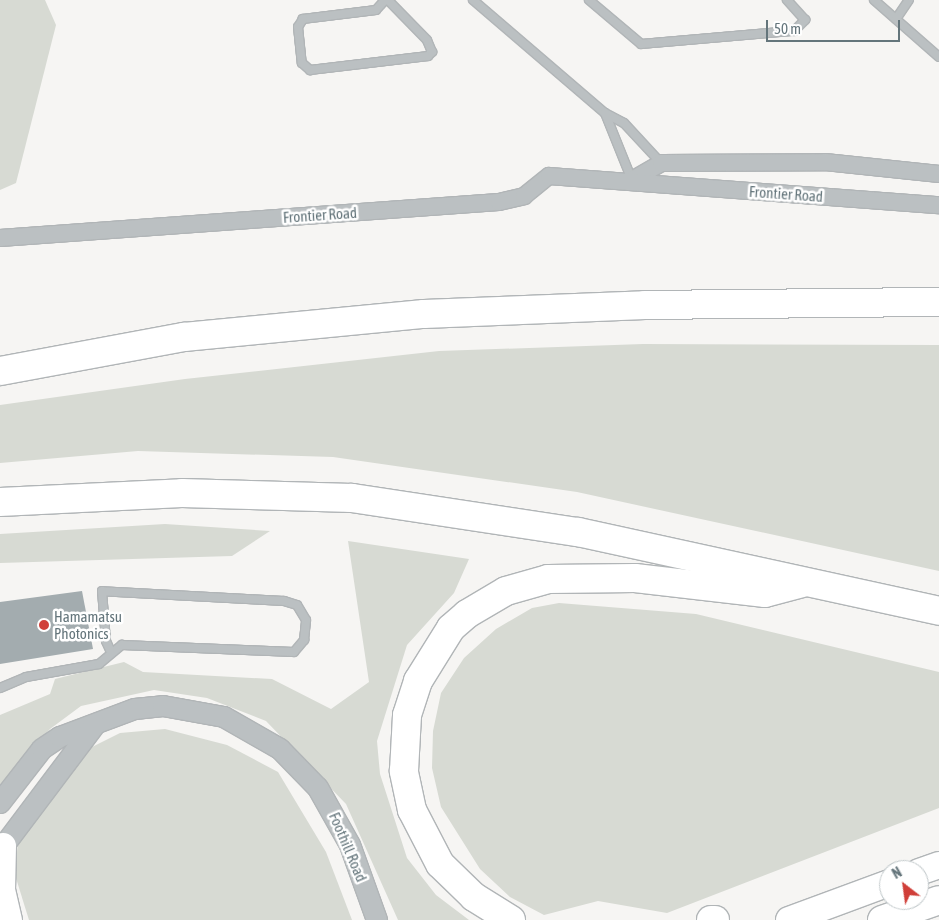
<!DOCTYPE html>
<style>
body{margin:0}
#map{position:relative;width:939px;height:920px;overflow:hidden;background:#f6f5f3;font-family:"Asap Condensed",sans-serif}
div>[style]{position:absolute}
.green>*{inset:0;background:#d7dad3}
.building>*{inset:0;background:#a3acaf}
.roads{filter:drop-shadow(1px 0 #b1b5b7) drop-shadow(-1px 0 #b1b5b7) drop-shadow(0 1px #b1b5b7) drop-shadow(0 -1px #b1b5b7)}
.service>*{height:8px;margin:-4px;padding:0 4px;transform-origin:4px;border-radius:4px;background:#bbc0c2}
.minor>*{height:16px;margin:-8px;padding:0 8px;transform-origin:8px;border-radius:8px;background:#bbc0c2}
.tertiary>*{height:20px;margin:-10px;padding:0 10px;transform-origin:10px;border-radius:10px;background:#bbc0c2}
.trunk>*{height:26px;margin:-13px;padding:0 13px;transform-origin:13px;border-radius:13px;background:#fff}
.motorway>*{height:28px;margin:-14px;padding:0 14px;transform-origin:14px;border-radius:14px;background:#fff}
.dots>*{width:14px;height:14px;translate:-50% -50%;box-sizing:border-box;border:2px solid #fff;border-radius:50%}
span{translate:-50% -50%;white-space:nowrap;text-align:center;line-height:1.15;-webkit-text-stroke:5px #fff;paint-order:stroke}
.street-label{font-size:15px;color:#64757b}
.poi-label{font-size:15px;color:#64757b}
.left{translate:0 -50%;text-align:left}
.north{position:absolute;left:879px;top:860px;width:50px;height:50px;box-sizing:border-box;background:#fff;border:1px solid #c1c8ca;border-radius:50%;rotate:330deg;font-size:14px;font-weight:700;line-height:20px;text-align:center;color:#64757b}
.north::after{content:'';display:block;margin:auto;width:18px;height:22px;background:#d03f39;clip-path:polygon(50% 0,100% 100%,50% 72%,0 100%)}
.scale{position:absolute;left:766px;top:20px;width:134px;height:22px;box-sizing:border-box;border:2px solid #64757b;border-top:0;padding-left:6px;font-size:15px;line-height:18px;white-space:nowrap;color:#64757b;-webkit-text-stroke:4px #fff;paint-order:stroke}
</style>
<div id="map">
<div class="green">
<i style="clip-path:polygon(0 0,45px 0,56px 25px,16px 183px,0 190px)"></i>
<i style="clip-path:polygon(643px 344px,939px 345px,939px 571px,577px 492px,333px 457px,138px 451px,0 463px,0 405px,185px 379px,439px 351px)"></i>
<i style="clip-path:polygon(165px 524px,270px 531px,232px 556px,0 563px,0 534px)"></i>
<i style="clip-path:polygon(348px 541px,469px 559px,454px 593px,407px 645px,377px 741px,380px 774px,407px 858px,436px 895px,469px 920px,398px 920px,346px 804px,266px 721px,207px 698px,154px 690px,81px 706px,50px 729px,0 786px,0 715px,50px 694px,55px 679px,124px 662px,143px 672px,272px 679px,331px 709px,369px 682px)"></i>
<i style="clip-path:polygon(559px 603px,696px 614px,939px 672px,939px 808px,667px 913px,598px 901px,544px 915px,510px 897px,480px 869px,441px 807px,432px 768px,433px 731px,441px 693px,464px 658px,496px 629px,532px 608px)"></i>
<i style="clip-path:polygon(165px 729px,227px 745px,278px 772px,326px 852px,352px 920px,29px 920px,15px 875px,18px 840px,80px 753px,120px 733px)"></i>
</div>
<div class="building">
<i style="clip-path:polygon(82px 591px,93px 649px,0 664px,0 602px)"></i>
</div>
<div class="roads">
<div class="service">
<i style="left:385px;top:0;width:13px;rotate:132deg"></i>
<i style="left:376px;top:10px;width:74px;rotate:173deg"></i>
<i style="left:303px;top:19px;width:9px;rotate:122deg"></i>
<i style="left:298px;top:27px;width:36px;rotate:84deg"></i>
<i style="left:302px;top:63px;width:11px;rotate:41deg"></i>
<i style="left:310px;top:70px;width:119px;rotate:-6.8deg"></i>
<i style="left:428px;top:56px;width:6px;rotate:-45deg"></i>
<i style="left:432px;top:52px;width:13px;rotate:-113deg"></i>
<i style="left:427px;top:40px;width:56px;rotate:-134.3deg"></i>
<i style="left:473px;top:0;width:174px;rotate:40.6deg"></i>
<i style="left:605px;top:113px;width:21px;rotate:28deg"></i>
<i style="left:624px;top:123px;width:54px;rotate:47.2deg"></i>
<i style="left:589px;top:0;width:68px;rotate:40.2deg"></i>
<i style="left:641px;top:44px;width:154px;rotate:-4.9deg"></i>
<i style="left:794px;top:31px;width:16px;rotate:-45deg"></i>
<i style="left:805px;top:20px;width:27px;rotate:-132deg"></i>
<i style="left:874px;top:0;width:86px;rotate:41.2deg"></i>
<i style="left:896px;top:19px;width:23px;rotate:-56deg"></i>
<i style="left:605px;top:113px;width:72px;rotate:68.1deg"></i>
<i style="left:0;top:688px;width:28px;rotate:-23deg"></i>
<i style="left:26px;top:677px;width:74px;rotate:-10.1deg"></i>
<i style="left:99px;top:664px;width:30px;rotate:-40deg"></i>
<i style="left:122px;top:645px;width:172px;rotate:2.3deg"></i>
<i style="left:294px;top:652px;width:16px;rotate:-50deg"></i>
<i style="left:304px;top:640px;width:20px;rotate:-84deg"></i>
<i style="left:306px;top:620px;width:17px;rotate:-121deg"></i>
<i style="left:297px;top:605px;width:14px;rotate:-163deg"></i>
<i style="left:284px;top:601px;width:182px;rotate:-176.9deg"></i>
<i style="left:102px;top:591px;width:50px;rotate:85.4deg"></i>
<i style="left:106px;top:641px;width:10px;rotate:66deg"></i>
</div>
<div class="minor">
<i style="left:632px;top:180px;width:34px;rotate:-30deg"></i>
<i style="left:661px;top:163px;width:164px;rotate:-0.3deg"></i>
<i style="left:825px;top:162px;width:115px;rotate:6deg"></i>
<i style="left:0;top:238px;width:500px;rotate:-4.13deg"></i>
<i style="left:499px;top:202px;width:26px;rotate:-13deg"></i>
<i style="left:524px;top:196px;width:32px;rotate:-39deg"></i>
<i style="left:549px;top:176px;width:391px;rotate:4.3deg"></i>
</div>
<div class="tertiary">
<i style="left:0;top:803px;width:68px;rotate:-52.1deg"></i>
<i style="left:42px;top:749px;width:22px;rotate:-34deg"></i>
<i style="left:60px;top:737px;width:80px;rotate:-20.5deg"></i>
<i style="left:135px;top:709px;width:28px;rotate:-6deg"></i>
<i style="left:163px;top:706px;width:62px;rotate:10.2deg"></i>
<i style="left:224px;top:717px;width:64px;rotate:29.7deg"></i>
<i style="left:280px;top:749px;width:54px;rotate:45.7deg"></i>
<i style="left:318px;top:788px;width:65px;rotate:60.7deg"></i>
<i style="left:350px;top:845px;width:80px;rotate:70.2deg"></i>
<i style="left:0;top:851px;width:158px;rotate:-53deg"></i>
</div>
<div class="trunk">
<i style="left:3px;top:846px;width:44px;rotate:91.3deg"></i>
<i style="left:2px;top:890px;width:31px;rotate:77deg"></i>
<i style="left:919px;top:872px;width:21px;rotate:-19deg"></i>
<i style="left:789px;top:920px;width:107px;rotate:-20.3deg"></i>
</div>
<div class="motorway">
<i style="left:0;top:371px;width:187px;rotate:-10.5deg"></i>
<i style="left:184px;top:337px;width:241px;rotate:-5.5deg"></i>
<i style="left:424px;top:314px;width:221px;rotate:-2.3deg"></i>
<i style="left:645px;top:305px;width:294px;rotate:-0.6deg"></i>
<i style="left:0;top:502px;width:182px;rotate:-2.8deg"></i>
<i style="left:182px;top:493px;width:170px;rotate:1.7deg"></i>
<i style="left:352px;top:498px;width:229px;rotate:8.6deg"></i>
<i style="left:578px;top:532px;width:370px;rotate:12.3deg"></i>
<i style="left:511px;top:920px;width:44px;rotate:-148.1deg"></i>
<i style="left:474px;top:897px;width:47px;rotate:-135.9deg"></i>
<i style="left:440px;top:864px;width:61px;rotate:-117.4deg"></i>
<i style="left:412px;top:810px;width:40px;rotate:-102deg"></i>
<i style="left:404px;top:771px;width:56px;rotate:-86.9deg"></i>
<i style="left:407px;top:715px;width:36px;rotate:-72deg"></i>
<i style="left:418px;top:681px;width:62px;rotate:-58.1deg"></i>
<i style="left:451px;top:628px;width:21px;rotate:-41deg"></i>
<i style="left:467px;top:614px;width:45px;rotate:-30.5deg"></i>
<i style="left:506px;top:591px;width:44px;rotate:-15.9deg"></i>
<i style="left:548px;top:579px;width:87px;rotate:-0.7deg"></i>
<i style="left:635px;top:578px;width:131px;rotate:6.6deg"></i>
<i style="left:765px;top:593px;width:38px;rotate:-15deg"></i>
<i style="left:711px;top:920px;width:4px"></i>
<i style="left:882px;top:920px;width:60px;rotate:-19.3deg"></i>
</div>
</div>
<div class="dots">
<i style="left:44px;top:625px;background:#d03f39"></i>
</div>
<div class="street-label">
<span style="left:786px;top:194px;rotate:4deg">Frontier Road</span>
<span style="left:320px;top:215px;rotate:-4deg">Frontier Road</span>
<span style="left:348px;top:847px;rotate:67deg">Foothill Road</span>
</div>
<div class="poi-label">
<span class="left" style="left:54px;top:625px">Hamamatsu<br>Photonics</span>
</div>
<div class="north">N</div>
<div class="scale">50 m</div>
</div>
